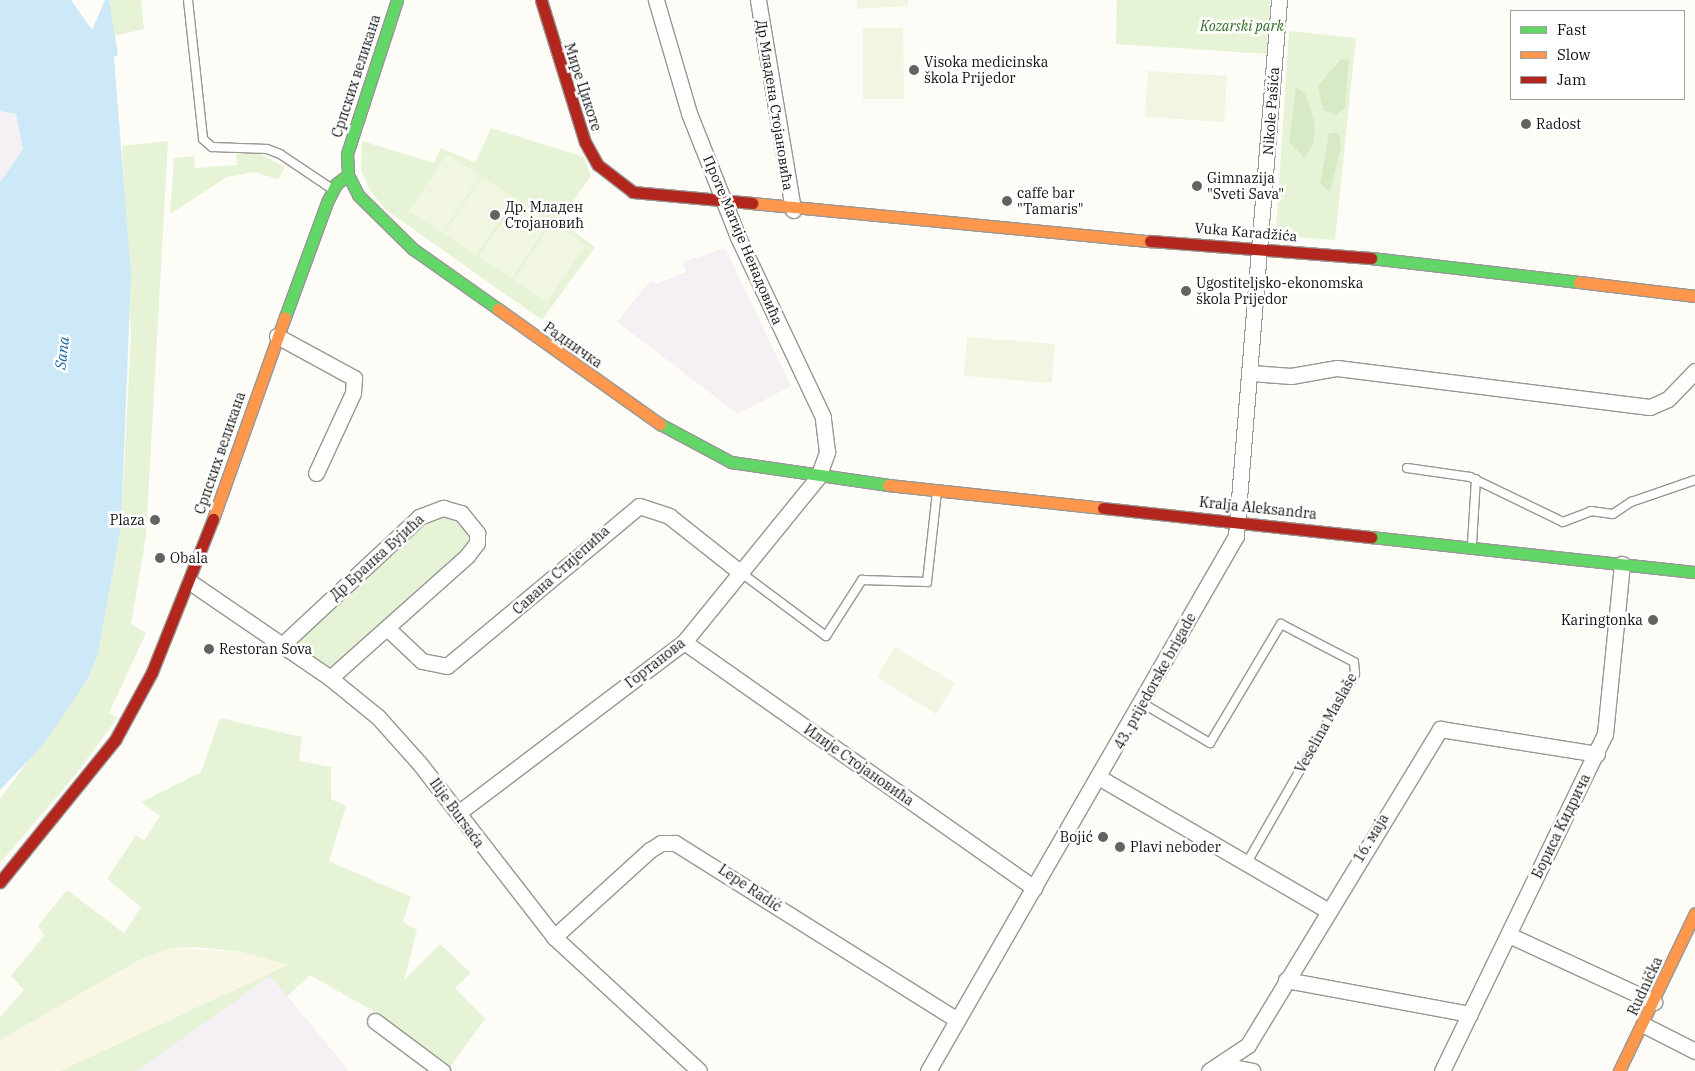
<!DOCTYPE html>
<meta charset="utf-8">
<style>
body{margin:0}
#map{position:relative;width:1695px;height:1071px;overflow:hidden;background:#fdfcf7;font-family:"IBM Plex Serif",serif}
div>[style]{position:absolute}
.industrial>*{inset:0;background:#f5f0f3}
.farmland>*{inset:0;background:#f9f7e4}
.green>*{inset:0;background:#e7f3d7}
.forest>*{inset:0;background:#d8eac5}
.pitch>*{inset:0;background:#f0f6e1}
.water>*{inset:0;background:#cde8f7}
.roads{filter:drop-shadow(1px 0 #979795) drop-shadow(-1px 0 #979795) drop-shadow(0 1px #979795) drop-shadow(0 -1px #979795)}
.lane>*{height:8px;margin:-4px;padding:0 4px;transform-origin:4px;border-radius:4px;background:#fffffe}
.street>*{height:15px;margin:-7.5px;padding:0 7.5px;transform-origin:7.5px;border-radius:7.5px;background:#fffffe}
.fast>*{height:11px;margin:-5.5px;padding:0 5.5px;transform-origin:5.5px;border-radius:5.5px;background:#63d668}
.slow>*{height:11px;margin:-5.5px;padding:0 5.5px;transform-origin:5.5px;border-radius:5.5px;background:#ff974d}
.jam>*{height:11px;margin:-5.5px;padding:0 5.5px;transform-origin:5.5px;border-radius:5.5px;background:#b3261e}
.dots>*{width:14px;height:14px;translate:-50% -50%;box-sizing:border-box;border:2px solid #fff;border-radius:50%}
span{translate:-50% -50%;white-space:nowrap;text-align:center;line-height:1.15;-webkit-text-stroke:5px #fff;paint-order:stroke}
.park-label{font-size:14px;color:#2f6b1f;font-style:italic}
.poi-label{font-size:14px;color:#111}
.left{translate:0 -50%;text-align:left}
.right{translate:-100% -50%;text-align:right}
.street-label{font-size:14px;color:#111}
.water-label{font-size:15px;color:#1768a6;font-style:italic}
.legend{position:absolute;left:1510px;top:10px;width:175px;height:90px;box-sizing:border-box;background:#fff;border:1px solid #a0a0a0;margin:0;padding:6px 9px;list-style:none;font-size:15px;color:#111}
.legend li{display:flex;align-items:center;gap:10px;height:25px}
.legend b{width:25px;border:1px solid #a0a0a0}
</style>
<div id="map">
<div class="industrial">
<i style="clip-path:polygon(0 111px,16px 114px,23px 149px,0 182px)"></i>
<i style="clip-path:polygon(725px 248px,791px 386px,738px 414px,617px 322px,650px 281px,656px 284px,686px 272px,683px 262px)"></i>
<i style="clip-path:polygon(270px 975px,349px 1071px,137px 1071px)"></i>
</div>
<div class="farmland">
<i style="clip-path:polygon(170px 948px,242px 952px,289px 965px,60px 1071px,0 1071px,0 1040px,141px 959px)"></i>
</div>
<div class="green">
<i style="clip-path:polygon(109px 0,141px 0,144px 29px,114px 36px)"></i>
<i style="clip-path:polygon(1117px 0,1270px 0,1267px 54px,1116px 44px)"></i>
<i style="clip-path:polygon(1289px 31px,1356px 38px,1335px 240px,1279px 236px,1276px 230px)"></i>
<i style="clip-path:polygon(491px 128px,584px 157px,591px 176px,559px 221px,595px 247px,542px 320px,386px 210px,369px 189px,361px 170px,362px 141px,434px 163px,441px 148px,475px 163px)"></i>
<i style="clip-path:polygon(168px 141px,146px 536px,131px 624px,146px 633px,109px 713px,117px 718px,77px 773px,0 863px,0 799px,88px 679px,98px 654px,121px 528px,131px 335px,122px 146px)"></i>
<i style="clip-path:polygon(236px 153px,260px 154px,285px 167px,278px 179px,253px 172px,227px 177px,170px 214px,174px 158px,194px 156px,195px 168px,237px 165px)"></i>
<i style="clip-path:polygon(435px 514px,463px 520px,473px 541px,328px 671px,293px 643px)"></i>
<i style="clip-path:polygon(220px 718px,302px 737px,299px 761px,331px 767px,331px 799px,346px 806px,329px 861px,411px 897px,403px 922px,417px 930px,404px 980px,440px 944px,471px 973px,455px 988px,485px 1019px,449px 1068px,378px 1014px,310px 975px,287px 996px,270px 976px,137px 1071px,60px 1071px,288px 965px,242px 952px,198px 947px,170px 948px,141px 959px,0 1040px,0 1017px,24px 990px,11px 976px,44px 936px,38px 926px,67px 890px,124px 933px,141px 907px,107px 879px,136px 835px,144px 841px,160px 816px,141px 802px,201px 772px)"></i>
</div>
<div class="forest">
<i style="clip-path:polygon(1349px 59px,1345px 108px,1336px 115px,1323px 110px,1318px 86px,1340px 60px)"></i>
<i style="clip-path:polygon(1296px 87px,1305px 93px,1315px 124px,1313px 145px,1304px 158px,1289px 142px)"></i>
<i style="clip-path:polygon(1329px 133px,1339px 133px,1341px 147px,1330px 192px,1320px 184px)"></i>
</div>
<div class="pitch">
<i style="clip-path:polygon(857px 0,908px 0,908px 6px,857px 9px)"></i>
<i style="clip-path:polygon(863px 28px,903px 28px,904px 99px,863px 99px)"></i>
<i style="clip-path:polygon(1148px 71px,1227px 76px,1224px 122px,1145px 117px)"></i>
<i style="clip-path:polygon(447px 154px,480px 176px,442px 233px,409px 211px)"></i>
<i style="clip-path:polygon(482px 177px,515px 198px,476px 255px,444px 234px)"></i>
<i style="clip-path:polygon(517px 200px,550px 221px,512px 278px,479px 257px)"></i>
<i style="clip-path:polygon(552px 223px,585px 245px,547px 302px,514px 280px)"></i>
<i style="clip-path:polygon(967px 337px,1055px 344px,1052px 383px,964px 376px)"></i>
<i style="clip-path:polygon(895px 647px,955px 683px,936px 714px,877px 677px)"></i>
</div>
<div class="water">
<i style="clip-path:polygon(0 0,71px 0,92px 30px,105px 0,109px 0,118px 55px,114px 57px,131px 275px,121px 528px,98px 654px,88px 679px,43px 745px,0 790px,0 182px,23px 149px,16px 114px,0 111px)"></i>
</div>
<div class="roads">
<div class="lane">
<i style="left:188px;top:0;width:140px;rotate:83.8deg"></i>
<i style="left:203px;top:139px;width:12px;rotate:42deg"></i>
<i style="left:212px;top:147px;width:55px;rotate:2.1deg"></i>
<i style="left:267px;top:149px;width:14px;rotate:21deg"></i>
<i style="left:280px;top:154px;width:63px;rotate:33.9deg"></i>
<i style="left:1407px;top:468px;width:64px;rotate:8.1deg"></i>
<i style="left:1470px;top:477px;width:103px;rotate:25.8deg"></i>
<i style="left:1563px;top:522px;width:30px;rotate:-21deg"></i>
<i style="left:1591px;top:511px;width:22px;rotate:8deg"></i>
<i style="left:1613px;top:514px;width:22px;rotate:-34deg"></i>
<i style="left:1631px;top:502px;width:68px;rotate:-19deg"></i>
<i style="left:1472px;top:544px;width:65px;rotate:-86.5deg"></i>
<i style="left:740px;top:572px;width:107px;rotate:36.7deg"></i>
<i style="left:826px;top:636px;width:67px;rotate:-57.3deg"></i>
<i style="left:862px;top:580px;width:65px;rotate:1.8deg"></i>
<i style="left:927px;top:582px;width:91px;rotate:-83.7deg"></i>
<i style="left:1142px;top:703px;width:79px;rotate:30.5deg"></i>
<i style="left:1210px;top:743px;width:139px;rotate:-59.2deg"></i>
<i style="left:1281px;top:624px;width:82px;rotate:27.5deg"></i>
<i style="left:1354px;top:662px;width:12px;rotate:85deg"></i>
<i style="left:1355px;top:674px;width:215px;rotate:119.8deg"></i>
</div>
<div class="street">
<i style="left:758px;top:0;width:213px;rotate:80.5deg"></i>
<i style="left:277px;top:336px;width:88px;rotate:28.6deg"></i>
<i style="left:354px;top:378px;width:15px;rotate:94deg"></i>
<i style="left:353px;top:393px;width:88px;rotate:114.8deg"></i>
<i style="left:1251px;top:373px;width:40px;rotate:4.3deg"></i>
<i style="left:1291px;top:376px;width:47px;rotate:-9.9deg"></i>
<i style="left:1337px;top:368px;width:315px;rotate:7.1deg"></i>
<i style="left:1650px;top:407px;width:20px;rotate:-24deg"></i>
<i style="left:1668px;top:399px;width:39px;rotate:-46deg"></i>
<i style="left:190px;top:582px;width:170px;rotate:34.4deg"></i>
<i style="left:330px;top:678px;width:62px;rotate:39.1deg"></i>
<i style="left:378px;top:717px;width:63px;rotate:48.2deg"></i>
<i style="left:420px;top:764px;width:219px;rotate:52.2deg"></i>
<i style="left:554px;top:937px;width:197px;rotate:42.7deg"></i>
<i style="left:387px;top:628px;width:48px;rotate:43.3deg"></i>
<i style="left:422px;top:661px;width:25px;rotate:11deg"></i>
<i style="left:447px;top:666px;width:250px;rotate:-39.8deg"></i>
<i style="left:639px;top:506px;width:32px;rotate:18deg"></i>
<i style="left:669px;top:516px;width:90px;rotate:38.3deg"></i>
<i style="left:684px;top:642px;width:428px;rotate:35.1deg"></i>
<i style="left:283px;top:644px;width:186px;rotate:-43deg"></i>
<i style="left:419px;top:517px;width:26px;rotate:-21deg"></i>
<i style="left:443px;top:508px;width:19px;rotate:16deg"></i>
<i style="left:461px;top:513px;width:26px;rotate:51deg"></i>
<i style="left:477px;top:533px;width:10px;rotate:90deg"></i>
<i style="left:477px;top:543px;width:16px;rotate:128deg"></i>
<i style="left:467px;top:556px;width:183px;rotate:138.3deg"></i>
<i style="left:1100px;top:778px;width:263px;rotate:30.2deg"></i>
<i style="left:458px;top:813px;width:283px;rotate:-37.1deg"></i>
<i style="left:684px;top:642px;width:213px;rotate:-50.9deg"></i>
<i style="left:818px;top:477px;width:27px;rotate:-70deg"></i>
<i style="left:827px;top:452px;width:35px;rotate:-97deg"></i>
<i style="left:823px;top:417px;width:199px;rotate:-115.3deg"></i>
<i style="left:738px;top:237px;width:133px;rotate:-111.6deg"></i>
<i style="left:689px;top:113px;width:118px;rotate:-106.3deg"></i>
<i style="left:1509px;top:935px;width:160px;rotate:24.8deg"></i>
<i style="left:554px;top:937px;width:130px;rotate:-42.2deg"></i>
<i style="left:650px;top:850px;width:13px;rotate:-32deg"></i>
<i style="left:661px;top:843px;width:14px"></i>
<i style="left:675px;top:843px;width:333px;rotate:32.1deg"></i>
<i style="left:1286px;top:980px;width:187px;rotate:10.5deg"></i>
<i style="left:375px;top:1021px;width:84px;rotate:36.7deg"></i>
<i style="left:1644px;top:1025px;width:57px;rotate:27deg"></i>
<i style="left:1222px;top:1065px;width:31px;rotate:11deg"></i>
<i style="left:928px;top:1071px;width:617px;rotate:-60.07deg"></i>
<i style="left:1236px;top:536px;width:538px;rotate:-85.41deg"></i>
<i style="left:1209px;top:1071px;width:47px;rotate:-33.7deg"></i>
<i style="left:1248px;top:1045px;width:370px;rotate:-58.7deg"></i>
<i style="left:1440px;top:729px;width:159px;rotate:9deg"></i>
<i style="left:1442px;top:1071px;width:374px;rotate:-64.2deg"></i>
<i style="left:1605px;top:734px;width:171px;rotate:-84.3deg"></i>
</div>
<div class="fast">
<i style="left:397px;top:0;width:162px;rotate:108deg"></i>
<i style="left:347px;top:154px;width:21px;rotate:87deg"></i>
<i style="left:348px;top:175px;width:22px;rotate:63deg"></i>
<i style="left:358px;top:195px;width:77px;rotate:44.5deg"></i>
<i style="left:413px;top:249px;width:104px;rotate:35.2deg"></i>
<i style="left:1371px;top:258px;width:209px;rotate:6.6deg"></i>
<i style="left:285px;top:317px;width:122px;rotate:-69.9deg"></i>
<i style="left:327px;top:202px;width:20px;rotate:-63deg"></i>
<i style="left:336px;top:184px;width:15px;rotate:-37deg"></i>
<i style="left:660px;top:424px;width:81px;rotate:28.2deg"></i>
<i style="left:731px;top:462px;width:159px;rotate:8.3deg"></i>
<i style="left:1371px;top:537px;width:326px;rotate:6.2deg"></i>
</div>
<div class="slow">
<i style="left:752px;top:203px;width:400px;rotate:5.5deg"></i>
<i style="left:1579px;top:282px;width:117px;rotate:6.9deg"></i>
<i style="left:498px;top:309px;width:199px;rotate:35.4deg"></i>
<i style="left:888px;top:485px;width:216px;rotate:6.1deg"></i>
<i style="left:213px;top:519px;width:214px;rotate:-70.4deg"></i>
<i style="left:1619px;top:1071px;width:175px;rotate:-64.3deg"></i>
</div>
<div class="jam">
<i style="left:541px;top:0;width:149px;rotate:72.8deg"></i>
<i style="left:585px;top:142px;width:26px;rotate:61deg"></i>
<i style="left:598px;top:165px;width:44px;rotate:37.6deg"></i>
<i style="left:633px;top:192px;width:120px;rotate:5.3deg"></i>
<i style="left:1150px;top:241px;width:222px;rotate:4.4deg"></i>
<i style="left:1103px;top:508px;width:270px;rotate:6.2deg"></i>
<i style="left:0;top:882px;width:183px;rotate:-51deg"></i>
<i style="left:115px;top:740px;width:77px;rotate:-61.4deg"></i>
<i style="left:152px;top:672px;width:165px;rotate:-68.3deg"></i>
</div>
</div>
<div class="dots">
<i style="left:914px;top:70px;background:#646362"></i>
<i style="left:1526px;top:124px;background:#646362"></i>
<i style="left:1197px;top:186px;background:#646362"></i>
<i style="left:1007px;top:201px;background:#646362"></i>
<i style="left:495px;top:215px;background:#646362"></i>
<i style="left:1186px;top:291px;background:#646362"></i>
<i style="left:155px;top:520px;background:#646362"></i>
<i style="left:160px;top:558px;background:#646362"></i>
<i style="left:1653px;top:620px;background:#646362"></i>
<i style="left:209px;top:649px;background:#646362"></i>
<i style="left:1103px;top:837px;background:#646362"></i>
<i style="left:1120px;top:847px;background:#646362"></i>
</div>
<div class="park-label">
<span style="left:1242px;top:26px">Kozarski park</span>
</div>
<div class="poi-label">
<span class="left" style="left:924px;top:70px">Visoka medicinska<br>škola Prijedor</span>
<span class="left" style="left:1536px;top:124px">Radost</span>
<span class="left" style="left:1207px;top:186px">Gimnazija<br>"Sveti Sava"</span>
<span class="left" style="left:1017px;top:201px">caffe bar<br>"Tamaris"</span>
<span class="left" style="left:505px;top:215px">Др. Младен<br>Стојановић</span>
<span class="left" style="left:1196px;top:291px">Ugostiteljsko-ekonomska<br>škola Prijedor</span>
<span class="right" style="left:145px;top:520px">Plaza</span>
<span class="left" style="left:170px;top:558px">Obala</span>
<span class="right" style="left:1643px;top:620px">Karingtonka</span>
<span class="left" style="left:219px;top:649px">Restoran Sova</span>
<span class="right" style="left:1093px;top:837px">Bojić</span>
<span class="left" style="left:1130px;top:847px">Plavi neboder</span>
</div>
<div class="street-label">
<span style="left:356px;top:76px;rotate:-72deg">Српских великана</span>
<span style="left:583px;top:87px;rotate:72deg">Мире Цикоте</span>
<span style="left:775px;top:105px;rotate:81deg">Др Младена Стојановића</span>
<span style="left:1271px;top:111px;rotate:-86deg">Nikole Pašića</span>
<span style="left:1246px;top:232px;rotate:5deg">Vuka Karadžića</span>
<span style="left:743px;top:240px;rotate:67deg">Проте Матије Ненадовића</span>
<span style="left:573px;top:345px;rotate:35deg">Радничка</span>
<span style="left:220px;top:453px;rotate:-71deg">Српских великана</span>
<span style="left:1258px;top:508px;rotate:6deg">Kralja Aleksandra</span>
<span style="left:377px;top:557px;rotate:-42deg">Др Бранка Бујића</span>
<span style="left:561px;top:570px;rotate:-42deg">Савана Стијепића</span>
<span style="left:655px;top:663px;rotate:-38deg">Гортанова</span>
<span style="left:1155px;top:681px;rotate:-61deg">43. prijedorske brigade</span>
<span style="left:1326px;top:723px;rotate:-61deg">Veselina Maslaše</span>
<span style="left:859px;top:765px;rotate:35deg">Илије Стојановића</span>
<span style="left:457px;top:813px;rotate:54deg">Ilije Bursaća</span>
<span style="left:1561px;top:826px;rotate:-64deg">Бориса Kидрича</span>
<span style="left:1371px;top:838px;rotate:-59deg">16. маја</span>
<span style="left:750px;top:888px;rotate:34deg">Lepe Radić</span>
<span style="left:1645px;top:986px;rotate:-65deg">Rudnička</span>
</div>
<div class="water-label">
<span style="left:62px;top:353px;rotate:-83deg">Sana</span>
</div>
<ul class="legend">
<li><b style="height:6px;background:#63d668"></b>Fast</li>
<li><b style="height:6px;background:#ff974d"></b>Slow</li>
<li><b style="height:6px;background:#b3261e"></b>Jam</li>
</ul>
</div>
